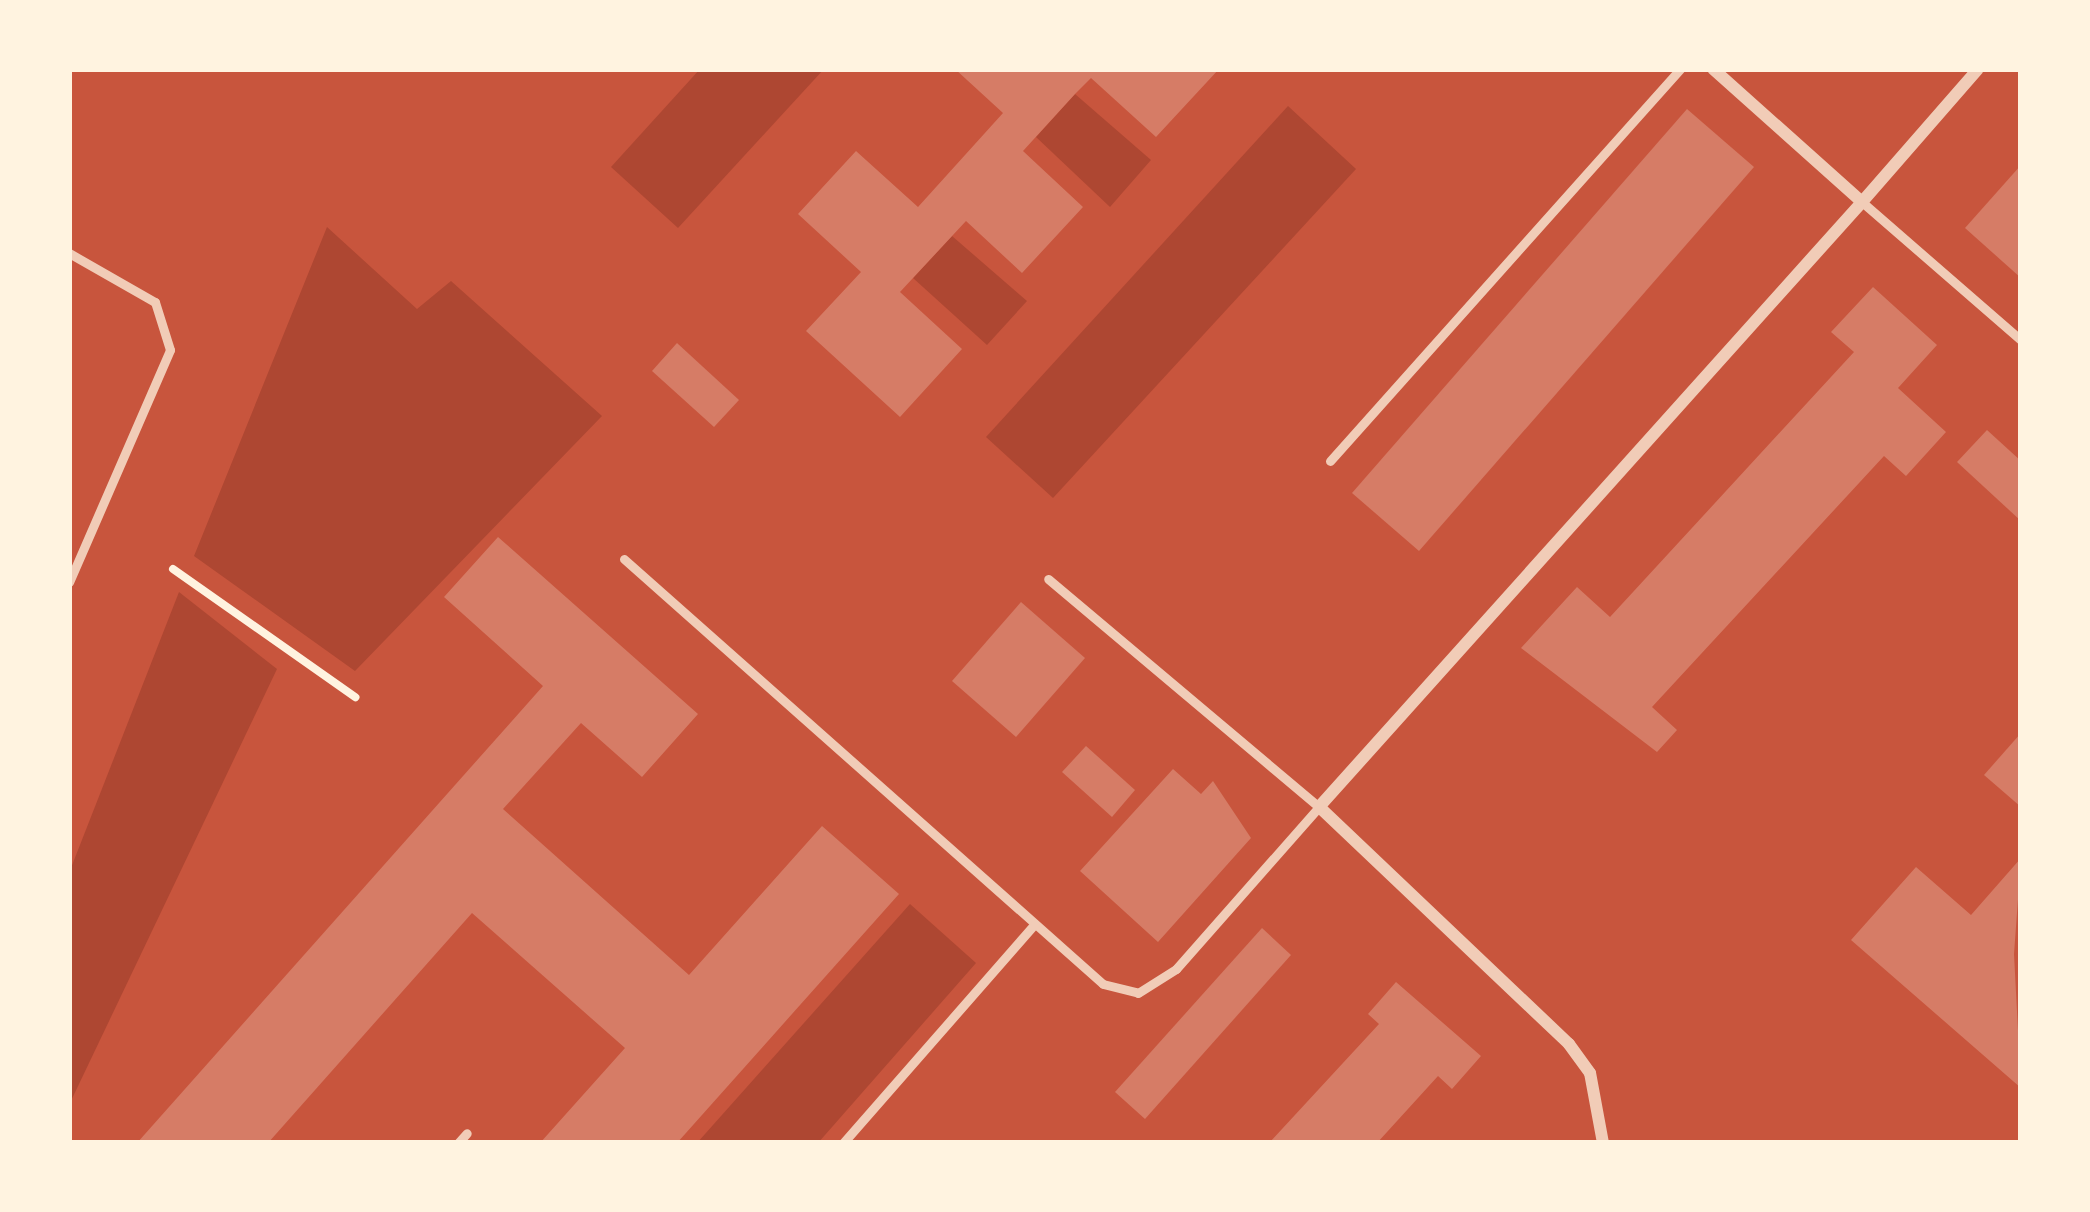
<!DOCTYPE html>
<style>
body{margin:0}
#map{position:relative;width:2090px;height:1212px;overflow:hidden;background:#c8553d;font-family:"Alegreya Sans",sans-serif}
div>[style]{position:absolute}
.green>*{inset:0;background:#ae4732}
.building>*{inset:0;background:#d67c66}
.path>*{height:8px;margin:-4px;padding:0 4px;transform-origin:4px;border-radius:4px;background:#fff3e0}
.service>*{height:9px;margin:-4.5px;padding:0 4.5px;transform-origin:4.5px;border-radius:4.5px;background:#f1ccb7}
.minor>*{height:12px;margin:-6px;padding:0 6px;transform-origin:6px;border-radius:6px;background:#f1ccb7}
span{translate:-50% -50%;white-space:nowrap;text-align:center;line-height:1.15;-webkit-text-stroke:10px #fff3e0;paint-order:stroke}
.frame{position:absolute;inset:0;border:72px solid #fff3e0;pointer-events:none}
</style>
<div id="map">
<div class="green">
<i style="clip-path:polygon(700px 69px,824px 69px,678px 228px,611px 167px)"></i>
<i style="clip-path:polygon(1075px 94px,1151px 160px,1110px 207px,1036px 137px)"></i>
<i style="clip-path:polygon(1288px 106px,1356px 169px,1053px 498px,986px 437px)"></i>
<i style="clip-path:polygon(327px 227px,417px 309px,451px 281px,602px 416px,355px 671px,194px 556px)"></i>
<i style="clip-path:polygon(952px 236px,1027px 301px,987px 345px,913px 278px)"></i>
<i style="clip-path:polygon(179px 592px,277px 669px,69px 1105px,69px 873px)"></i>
<i style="clip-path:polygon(910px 904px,976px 963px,818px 1143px,697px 1143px)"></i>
</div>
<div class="building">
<i style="clip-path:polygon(955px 69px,1219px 69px,1156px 137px,1091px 78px,1075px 94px,1023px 151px,1083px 207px,1022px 273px,966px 221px,900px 292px,962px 349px,900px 417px,806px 331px,861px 272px,798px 214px,856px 151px,918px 207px,1003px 113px)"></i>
<i style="clip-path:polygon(1687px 109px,1754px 167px,1419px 551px,1352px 493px)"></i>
<i style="clip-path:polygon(2021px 165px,2021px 278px,1965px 228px)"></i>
<i style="clip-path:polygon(1873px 287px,1937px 345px,1898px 388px,1946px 432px,1906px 476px,1884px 456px,1652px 707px,1677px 730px,1657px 752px,1521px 648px,1577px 587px,1610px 617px,1854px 352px,1831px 332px)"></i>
<i style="clip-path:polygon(677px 343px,739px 400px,714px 427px,652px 371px)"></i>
<i style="clip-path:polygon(1987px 430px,2021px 461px,2021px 521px,1957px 462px)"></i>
<i style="clip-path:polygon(498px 537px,698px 714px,642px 777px,581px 723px,503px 809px,689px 975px,822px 826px,899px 894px,677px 1143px,540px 1143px,625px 1048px,472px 913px,268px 1143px,137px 1143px,543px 686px,444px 597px)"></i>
<i style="clip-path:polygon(1021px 602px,1085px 658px,1016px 737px,952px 681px)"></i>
<i style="clip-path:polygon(2021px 733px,2021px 807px,1984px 775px)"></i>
<i style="clip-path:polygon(1086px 746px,1135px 790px,1112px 817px,1062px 772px)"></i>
<i style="clip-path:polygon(1173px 769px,1201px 794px,1213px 781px,1251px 838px,1158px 942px,1080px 871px)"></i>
<i style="clip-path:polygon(2021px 858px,2014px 954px,2021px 1088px,1851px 940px,1916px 867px,1971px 915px)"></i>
<i style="clip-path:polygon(1262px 928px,1291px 955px,1145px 1119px,1115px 1092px)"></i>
<i style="clip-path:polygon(1396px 982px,1481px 1056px,1452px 1089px,1438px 1076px,1377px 1143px,1269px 1143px,1379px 1024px,1368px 1014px)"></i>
</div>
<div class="path">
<i style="left:173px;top:569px;width:223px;rotate:35.1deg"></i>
</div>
<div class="service">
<i style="left:1862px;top:202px;width:211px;rotate:41deg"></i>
<i style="left:69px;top:253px;width:99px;rotate:29.7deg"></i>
<i style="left:155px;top:302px;width:50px;rotate:72.6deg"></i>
<i style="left:170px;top:350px;width:253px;rotate:113.5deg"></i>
<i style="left:1330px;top:461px;width:526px;rotate:-48.24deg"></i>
<i style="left:624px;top:559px;width:640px;rotate:41.58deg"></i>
<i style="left:1103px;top:984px;width:36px;rotate:14deg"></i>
<i style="left:1138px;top:993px;width:45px;rotate:-32.3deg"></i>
<i style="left:1176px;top:969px;width:216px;rotate:-48.6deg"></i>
<i style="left:1319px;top:807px;width:354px;rotate:-139.9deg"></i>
<i style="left:458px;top:1143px;width:13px;rotate:-48deg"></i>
<i style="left:843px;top:1143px;width:291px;rotate:-48.8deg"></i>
</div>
<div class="minor">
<i style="left:1862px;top:202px;width:176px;rotate:-48.9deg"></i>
<i style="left:1603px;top:1143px;width:71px;rotate:-100.5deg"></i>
<i style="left:1590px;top:1073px;width:36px;rotate:-126deg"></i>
<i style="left:1569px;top:1044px;width:344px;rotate:-136.5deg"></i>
<i style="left:1319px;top:807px;width:813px;rotate:-48.09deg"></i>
<i style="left:1862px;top:202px;width:200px;rotate:-138.2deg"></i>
</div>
<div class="frame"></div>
</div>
